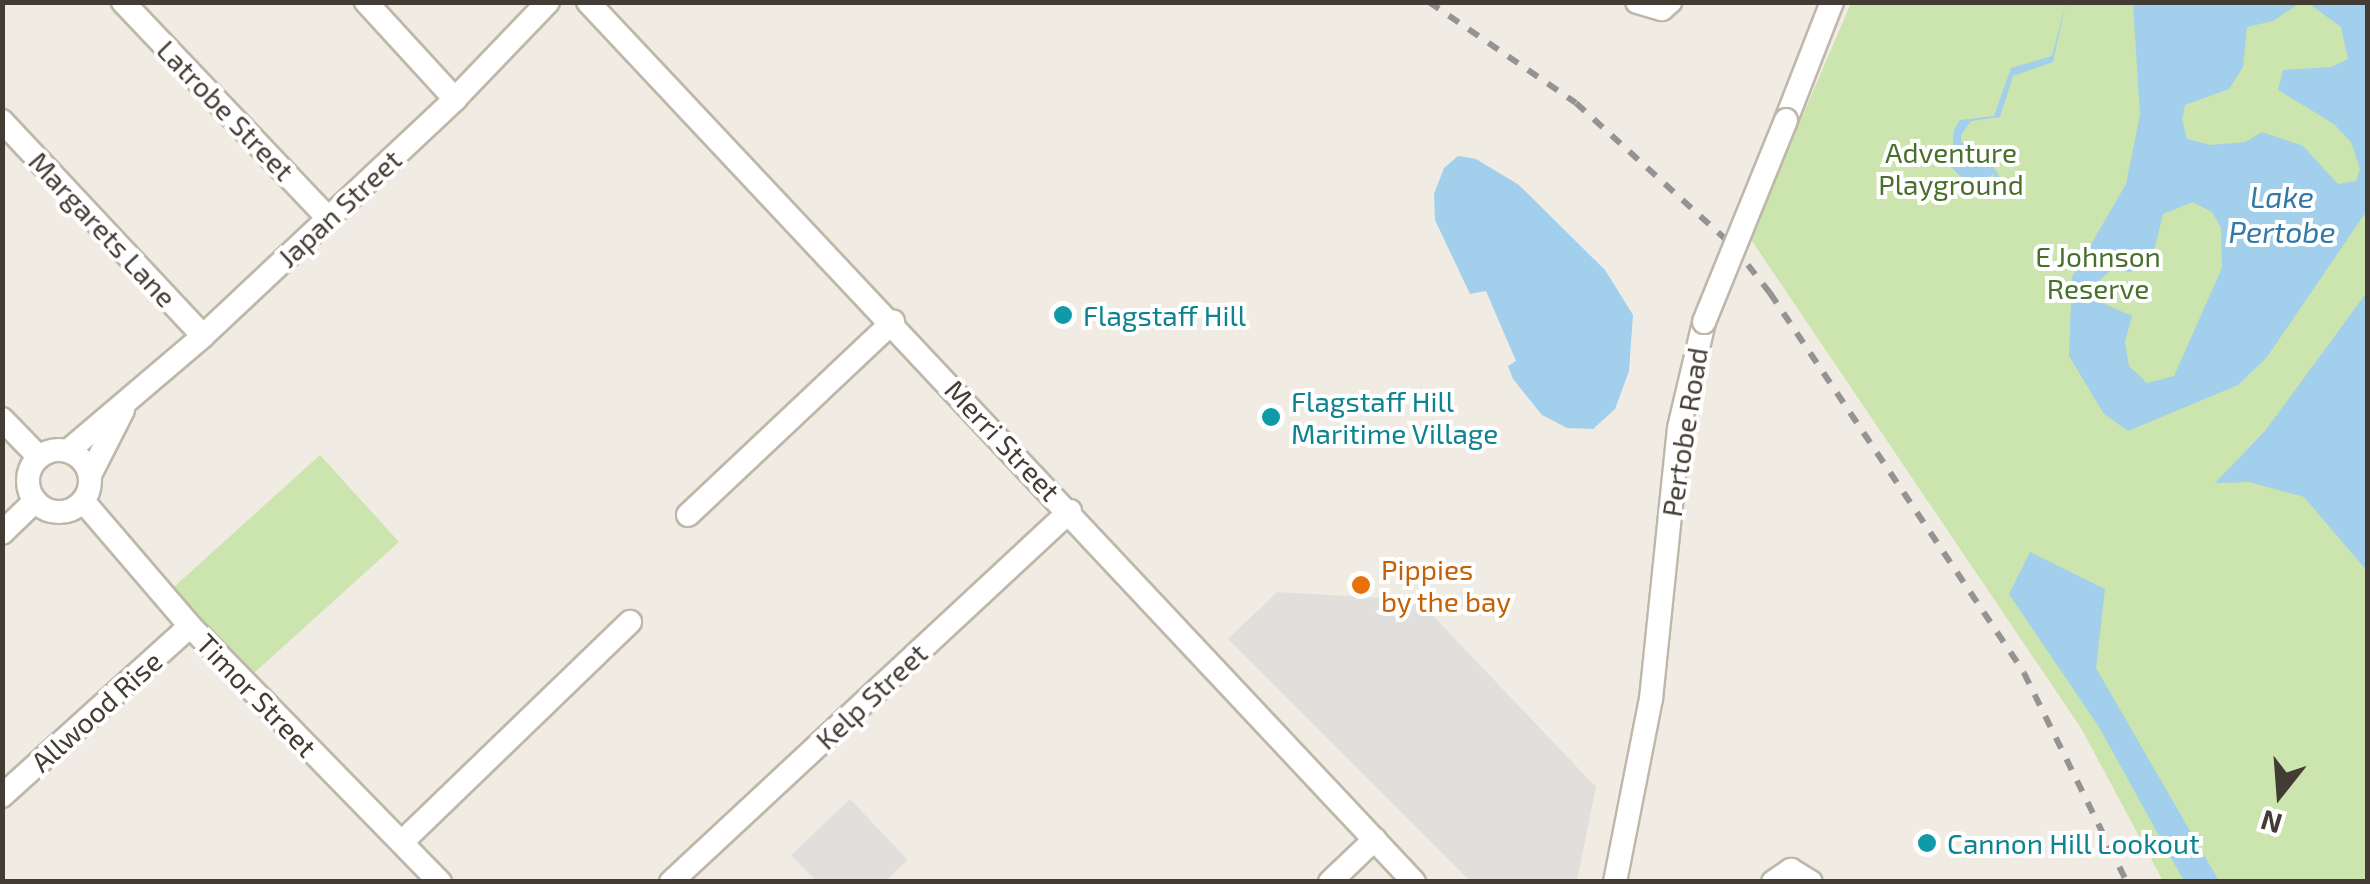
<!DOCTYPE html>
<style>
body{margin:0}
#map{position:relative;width:2370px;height:884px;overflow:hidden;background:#f1ece3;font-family:"Exo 2",sans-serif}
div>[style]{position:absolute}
.green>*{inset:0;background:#cce4ad}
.parking>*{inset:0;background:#e1dfdc}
.water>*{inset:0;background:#a1cfec}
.roads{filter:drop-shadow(2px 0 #beb7aa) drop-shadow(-2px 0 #beb7aa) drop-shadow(0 2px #beb7aa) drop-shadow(0 -2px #beb7aa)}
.minor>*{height:22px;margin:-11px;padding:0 11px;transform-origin:11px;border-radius:11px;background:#fff}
.minor>.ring{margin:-11px;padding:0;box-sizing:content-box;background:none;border:22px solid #fff;border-radius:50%}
.rail>*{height:6px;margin-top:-3px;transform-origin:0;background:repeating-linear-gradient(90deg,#939393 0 12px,transparent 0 24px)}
.bridges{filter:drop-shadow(2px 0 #beb7aa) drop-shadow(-2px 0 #beb7aa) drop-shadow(0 2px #beb7aa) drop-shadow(0 -2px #beb7aa)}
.minor-bridge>*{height:22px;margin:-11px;padding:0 11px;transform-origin:11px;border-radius:11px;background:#fff}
.dots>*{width:28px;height:28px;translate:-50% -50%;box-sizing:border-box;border:5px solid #fff;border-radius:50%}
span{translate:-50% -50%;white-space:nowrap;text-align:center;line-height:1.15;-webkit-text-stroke:8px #fff;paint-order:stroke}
.street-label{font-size:28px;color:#423c34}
.park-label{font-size:28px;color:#46702b}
.culture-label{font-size:28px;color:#0d838f}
.left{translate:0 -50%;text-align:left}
.food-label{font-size:28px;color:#c56008}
.water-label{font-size:30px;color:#3379a8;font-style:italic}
.frame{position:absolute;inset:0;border:5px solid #423c34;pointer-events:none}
.north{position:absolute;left:2230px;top:744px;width:100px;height:100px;-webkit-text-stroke:8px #fff;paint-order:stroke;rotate:197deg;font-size:28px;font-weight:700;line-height:40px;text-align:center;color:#423c34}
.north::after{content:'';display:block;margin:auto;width:35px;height:45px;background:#423c34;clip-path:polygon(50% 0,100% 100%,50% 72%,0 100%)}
</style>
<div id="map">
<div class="green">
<i style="clip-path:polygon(1851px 3px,2367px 3px,2367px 881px,2163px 881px,2081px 728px,1750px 238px)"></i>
<i style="clip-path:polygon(320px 455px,399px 542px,244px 682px,164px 596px)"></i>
</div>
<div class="parking">
<i style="clip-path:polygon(1277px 592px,1418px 600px,1596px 787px,1577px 881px,1470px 881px,1228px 639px)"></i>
<i style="clip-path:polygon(850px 799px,908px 860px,885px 881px,816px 881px,791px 855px)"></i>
</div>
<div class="water">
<i style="clip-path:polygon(2066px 2px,2053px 62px,2013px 76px,2000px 117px,1971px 121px,1961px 135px,1961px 142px,1984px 152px,2004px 184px,1999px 186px,1993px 174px,1980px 183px,1962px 178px,1951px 167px,1954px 130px,1960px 120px,1994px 116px,2011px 68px,2052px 56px)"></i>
<i style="clip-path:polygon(evenodd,2133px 3px,2300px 3px,2273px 21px,2247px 27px,2243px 67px,2229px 89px,2185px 105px,2182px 119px,2187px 139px,2211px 145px,2245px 142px,2262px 132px,2303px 146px,2338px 184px,2356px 181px,2360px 169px,2351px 142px,2334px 124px,2278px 90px,2283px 70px,2331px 67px,2348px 59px,2341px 27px,2308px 3px,2367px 3px,2368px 209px,2267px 357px,2238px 385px,2128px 431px,2104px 414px,2069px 356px,2072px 277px,2126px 184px,2140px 115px,2133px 3px,2193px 202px,2212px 212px,2221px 228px,2222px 268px,2174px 376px,2147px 383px,2129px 366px,2125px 342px,2132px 316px,2100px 302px,2091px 288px,2111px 270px,2131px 272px,2155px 247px,2163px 214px,2193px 202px)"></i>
<i style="clip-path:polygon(1458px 156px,1476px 159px,1519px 185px,1605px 270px,1633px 315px,1629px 371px,1615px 409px,1593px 429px,1567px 428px,1542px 415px,1513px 379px,1508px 366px,1516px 361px,1486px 291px,1470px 294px,1435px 220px,1434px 194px,1444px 168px)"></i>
<i style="clip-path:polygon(2367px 292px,2367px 571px,2304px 497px,2249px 482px,2215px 483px,2265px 431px)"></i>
<i style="clip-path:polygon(2030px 552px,2105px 589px,2096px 668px,2219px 881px,2184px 881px,2099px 727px,2009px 594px)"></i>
</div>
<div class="roads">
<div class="minor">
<i style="left:123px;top:2px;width:298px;rotate:46.5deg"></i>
<i style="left:366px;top:2px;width:132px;rotate:47.5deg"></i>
<i style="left:588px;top:2px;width:1207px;rotate:46.81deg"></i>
<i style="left:1637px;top:2px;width:26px;rotate:16deg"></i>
<i style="left:1662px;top:9px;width:11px;rotate:-41deg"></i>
<i style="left:1786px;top:120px;width:127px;rotate:-68.7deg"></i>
<i style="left:2px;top:121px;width:294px;rotate:46.9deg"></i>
<i style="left:2px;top:419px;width:53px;rotate:45.8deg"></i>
<i class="ring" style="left:28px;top:450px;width:40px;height:40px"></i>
<i style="left:68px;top:451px;width:177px;rotate:-40.4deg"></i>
<i style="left:203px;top:336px;width:346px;rotate:-43.2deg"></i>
<i style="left:455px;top:99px;width:134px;rotate:-46.2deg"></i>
<i style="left:90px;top:475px;width:73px;rotate:-63.1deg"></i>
<i style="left:83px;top:501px;width:165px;rotate:49.4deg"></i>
<i style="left:190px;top:626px;width:358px;rotate:45.7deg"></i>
<i style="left:688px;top:515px;width:282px;rotate:-43.3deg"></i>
<i style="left:2px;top:533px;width:46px;rotate:-44.1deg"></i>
<i style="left:2px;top:796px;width:253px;rotate:-42.1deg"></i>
<i style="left:402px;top:842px;width:317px;rotate:-44deg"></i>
<i style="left:671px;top:882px;width:545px;rotate:-42.92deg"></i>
<i style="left:1330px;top:882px;width:62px;rotate:-43.7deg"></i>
<i style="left:1615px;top:882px;width:187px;rotate:-78.9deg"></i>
<i style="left:1651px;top:699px;width:272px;rotate:-84.1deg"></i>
<i style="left:1679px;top:428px;width:109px;rotate:-76.7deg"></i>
<i style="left:1773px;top:882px;width:22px;rotate:-34deg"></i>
<i style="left:1791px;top:870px;width:23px;rotate:31deg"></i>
</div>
</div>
<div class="rail">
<i style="left:1429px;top:2px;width:178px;rotate:34.5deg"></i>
<i style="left:1576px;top:103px;width:212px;rotate:42.3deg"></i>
<i style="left:1733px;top:246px;width:60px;rotate:51.8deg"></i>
<i style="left:1770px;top:293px;width:457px;rotate:56.2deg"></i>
<i style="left:2024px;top:673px;width:233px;rotate:63.8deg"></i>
</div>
<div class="bridges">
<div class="minor-bridge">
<i style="left:1704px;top:322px;width:218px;rotate:-67.9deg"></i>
</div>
</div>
<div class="dots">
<i style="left:1063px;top:315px;background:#0f9aa8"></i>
<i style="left:1271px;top:417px;background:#0f9aa8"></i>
<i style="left:1361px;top:585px;background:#e8710a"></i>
<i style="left:1927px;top:843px;background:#0f9aa8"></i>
</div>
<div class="street-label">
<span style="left:226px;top:110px;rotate:46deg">Latrobe Street</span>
<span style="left:339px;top:208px;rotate:-43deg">Japan Street</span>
<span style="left:103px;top:229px;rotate:47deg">Margarets Lane</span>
<span style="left:1684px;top:432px;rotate:-81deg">Pertobe Road</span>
<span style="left:1003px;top:440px;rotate:47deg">Merri Street</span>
<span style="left:257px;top:695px;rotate:46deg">Timor Street</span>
<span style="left:871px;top:696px;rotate:-43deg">Kelp Street</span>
<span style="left:96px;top:711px;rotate:-42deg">Allwood Rise</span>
</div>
<div class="park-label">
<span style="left:1951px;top:168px">Adventure<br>Playground</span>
<span style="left:2098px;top:272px">E Johnson<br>Reserve</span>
</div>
<div class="culture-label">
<span class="left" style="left:1083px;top:315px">Flagstaff Hill</span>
<span class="left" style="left:1291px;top:417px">Flagstaff Hill<br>Maritime Village</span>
<span class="left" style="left:1947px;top:843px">Cannon Hill Lookout</span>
</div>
<div class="food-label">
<span class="left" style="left:1381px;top:585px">Pippies<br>by the bay</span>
</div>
<div class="water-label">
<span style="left:2282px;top:213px">Lake<br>Pertobe</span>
</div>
<div class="frame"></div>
<div class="north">N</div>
</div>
